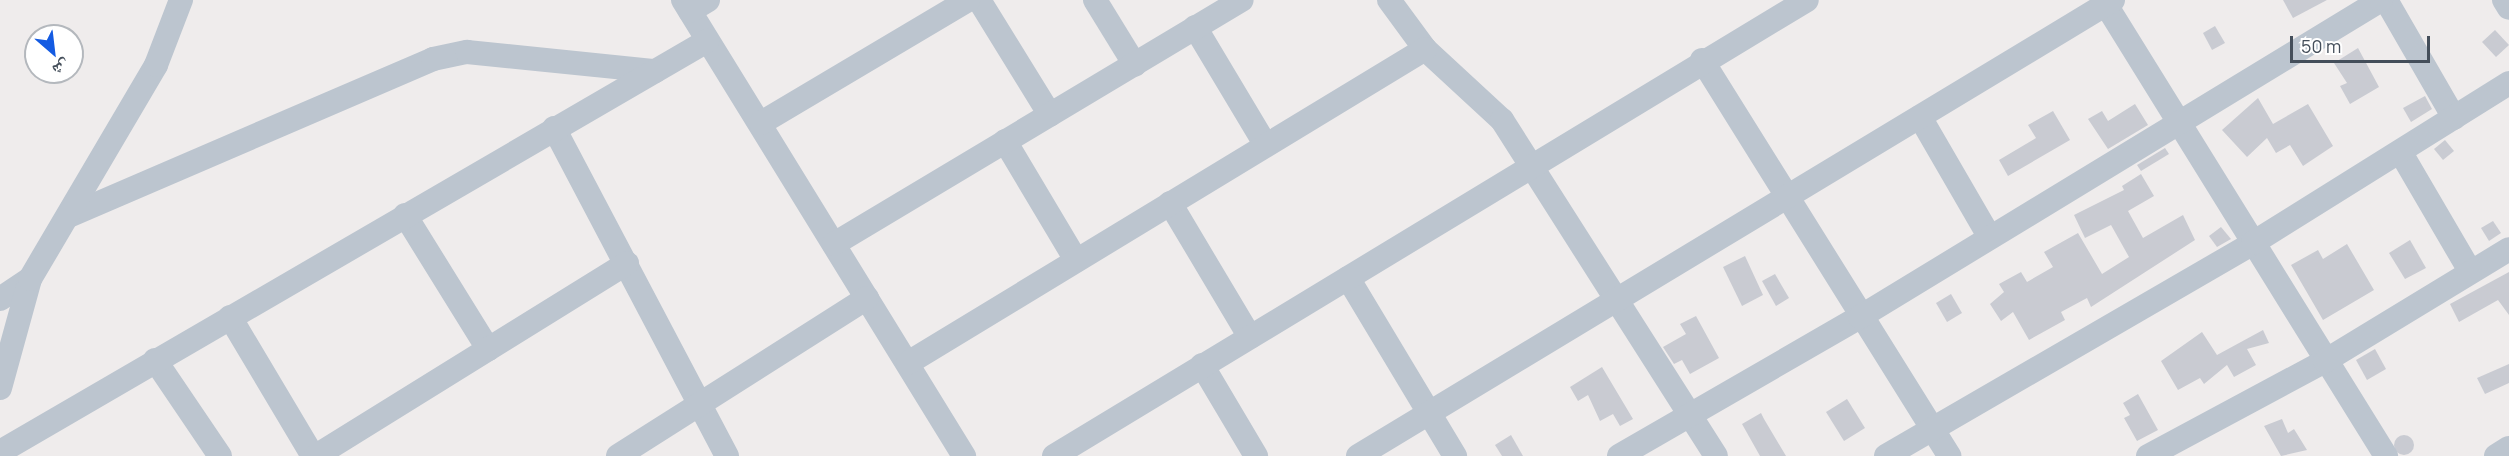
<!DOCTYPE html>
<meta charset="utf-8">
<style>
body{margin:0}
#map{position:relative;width:2509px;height:456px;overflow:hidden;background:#efecec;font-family:Manrope,"Noto Naskh Arabic",sans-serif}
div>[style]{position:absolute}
.building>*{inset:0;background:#c9cbd2}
.round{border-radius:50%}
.minor>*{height:24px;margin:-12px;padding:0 12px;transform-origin:12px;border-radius:12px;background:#bcc5cf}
span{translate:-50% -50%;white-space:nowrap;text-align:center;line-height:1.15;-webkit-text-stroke:4.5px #fff;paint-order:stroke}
.north{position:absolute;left:24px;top:24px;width:60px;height:60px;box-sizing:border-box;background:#fff;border:2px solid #b4b8bd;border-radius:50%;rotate:152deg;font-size:16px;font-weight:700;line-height:24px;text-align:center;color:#444e5a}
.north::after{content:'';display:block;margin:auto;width:21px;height:27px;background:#145be2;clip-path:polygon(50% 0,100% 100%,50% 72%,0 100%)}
.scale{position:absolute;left:2290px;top:36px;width:140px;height:27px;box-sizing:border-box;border:3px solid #444e5a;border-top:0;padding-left:8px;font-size:18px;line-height:21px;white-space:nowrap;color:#444e5a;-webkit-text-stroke:4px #fff;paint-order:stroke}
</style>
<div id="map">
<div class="building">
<i style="clip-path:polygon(2283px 0,2327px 0,2293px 18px)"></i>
<i style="clip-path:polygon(2215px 26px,2225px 43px,2212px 50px,2203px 33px)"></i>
<i style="clip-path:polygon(2495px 30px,2509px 45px,2496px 57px,2482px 42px)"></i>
<i style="clip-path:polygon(2358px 48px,2379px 87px,2350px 104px,2340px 86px,2347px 83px,2334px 63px)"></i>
<i style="clip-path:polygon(2425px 96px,2432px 109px,2411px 122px,2403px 108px)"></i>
<i style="clip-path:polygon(2258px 98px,2273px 124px,2308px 104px,2333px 146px,2303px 166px,2290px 145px,2276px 153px,2267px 138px,2247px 157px,2222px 130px)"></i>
<i style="clip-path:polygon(2135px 104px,2148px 125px,2108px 149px,2088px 119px,2102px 111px,2108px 121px)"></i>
<i style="clip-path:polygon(2053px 111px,2070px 140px,2008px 176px,1999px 160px,2036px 138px,2028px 125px)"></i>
<i style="clip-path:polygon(2445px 140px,2454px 151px,2443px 160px,2434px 149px)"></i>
<i style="clip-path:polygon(2165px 148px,2169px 154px,2141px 171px,2137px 165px)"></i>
<i style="clip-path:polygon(2141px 174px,2154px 196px,2128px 211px,2143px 238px,2183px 215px,2195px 240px,2091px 307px,2087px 298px,2061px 312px,2065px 320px,2029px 340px,2013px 312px,2001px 321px,1990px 304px,2004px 292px,1999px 284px,2021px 272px,2027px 282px,2053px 267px,2044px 252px,2078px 233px,2102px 274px,2129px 257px,2111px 225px,2085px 238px,2074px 215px,2124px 190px,2122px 186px)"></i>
<i style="clip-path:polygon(2493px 221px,2501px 233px,2489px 241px,2481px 228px)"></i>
<i style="clip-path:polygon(2221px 227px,2231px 239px,2217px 247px,2209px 236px)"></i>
<i style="clip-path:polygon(2410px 240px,2426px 268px,2405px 279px,2389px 253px)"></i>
<i style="clip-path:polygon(2347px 244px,2374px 290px,2323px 320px,2291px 265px,2318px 250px,2323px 259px)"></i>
<i style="clip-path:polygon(1745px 256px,1763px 295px,1742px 306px,1723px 267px)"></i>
<i style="clip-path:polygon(2509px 272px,2509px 315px,2498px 300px,2459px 322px,2450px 304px)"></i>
<i style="clip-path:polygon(1775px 274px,1789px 298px,1776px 306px,1762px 281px)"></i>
<i style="clip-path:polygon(1951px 294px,1962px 313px,1947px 322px,1936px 303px)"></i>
<i style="clip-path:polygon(1696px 316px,1719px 358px,1690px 374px,1682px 360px,1674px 364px,1663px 347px,1686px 334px,1680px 324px)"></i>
<i style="clip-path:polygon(2263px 330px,2269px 343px,2247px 349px,2256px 365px,2234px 377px,2227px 365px,2204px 384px,2200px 378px,2178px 390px,2161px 361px,2202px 332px,2217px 355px)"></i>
<i style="clip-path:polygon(2375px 349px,2386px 369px,2367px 380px,2356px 360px)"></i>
<i style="clip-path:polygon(2509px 364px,2509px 383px,2485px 394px,2477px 378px)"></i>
<i style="clip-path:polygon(1602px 367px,1633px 419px,1620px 426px,1613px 414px,1600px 421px,1588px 395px,1578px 401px,1570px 387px)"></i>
<i style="clip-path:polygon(2138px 394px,2158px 430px,2137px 441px,2124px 418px,2130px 415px,2123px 403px)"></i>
<i style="clip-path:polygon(1847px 399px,1865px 428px,1844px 441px,1826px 412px)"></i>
<i style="clip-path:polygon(1761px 413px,1764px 419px,1786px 456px,1760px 456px,1742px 424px)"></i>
<i style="clip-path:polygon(2282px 419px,2288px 433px,2294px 429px,2307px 450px,2281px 456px,2264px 426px)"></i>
<i class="round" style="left:2394px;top:435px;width:20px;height:20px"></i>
<i style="clip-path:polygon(1511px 435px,1523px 456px,1502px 456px,1495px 445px)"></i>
</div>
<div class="minor">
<i style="left:683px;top:0;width:536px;rotate:58.36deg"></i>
<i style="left:979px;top:0;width:135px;rotate:58.3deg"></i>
<i style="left:1095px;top:0;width:76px;rotate:58.4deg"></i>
<i style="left:1389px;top:0;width:61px;rotate:53.7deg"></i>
<i style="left:1425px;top:49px;width:105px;rotate:42.7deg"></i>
<i style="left:1502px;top:120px;width:398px;rotate:57.5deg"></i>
<i style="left:2103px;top:0;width:537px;rotate:58.18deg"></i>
<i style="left:2386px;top:0;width:136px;rotate:60deg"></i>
<i style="left:2504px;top:0;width:9px;rotate:58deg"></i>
<i style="left:690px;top:11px;width:21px;rotate:-31deg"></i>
<i style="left:1195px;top:27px;width:136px;rotate:59.1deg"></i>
<i style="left:1702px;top:60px;width:467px;rotate:58deg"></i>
<i style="left:1920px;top:117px;width:138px;rotate:59.9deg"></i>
<i style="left:761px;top:123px;width:241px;rotate:-30.7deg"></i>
<i style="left:554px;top:128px;width:371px;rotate:62.2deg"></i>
<i style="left:1005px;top:141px;width:139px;rotate:59.2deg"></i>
<i style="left:2401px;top:153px;width:137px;rotate:59.7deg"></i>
<i style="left:1170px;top:203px;width:156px;rotate:59.2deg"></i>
<i style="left:71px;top:215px;width:394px;rotate:-23.3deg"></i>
<i style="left:433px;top:59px;width:35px;rotate:-12deg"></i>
<i style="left:467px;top:52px;width:189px;rotate:5.8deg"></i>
<i style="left:405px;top:215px;width:158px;rotate:58.2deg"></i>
<i style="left:834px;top:244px;width:475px;rotate:-30.9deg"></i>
<i style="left:1348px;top:278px;width:208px;rotate:59deg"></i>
<i style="left:0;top:299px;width:36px;rotate:-34deg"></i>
<i style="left:230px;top:317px;width:162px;rotate:59.2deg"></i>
<i style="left:155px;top:360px;width:116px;rotate:55.9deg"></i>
<i style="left:908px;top:363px;width:605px;rotate:-31.27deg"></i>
<i style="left:1202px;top:365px;width:106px;rotate:59.3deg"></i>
<i style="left:0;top:388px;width:113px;rotate:-74.6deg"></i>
<i style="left:30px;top:279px;width:248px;rotate:-59.5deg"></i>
<i style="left:156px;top:65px;width:70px;rotate:-69deg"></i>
<i style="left:0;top:452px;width:818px;rotate:-30.17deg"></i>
<i style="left:316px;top:456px;width:366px;rotate:-31.8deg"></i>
<i style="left:618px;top:456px;width:295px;rotate:-32.4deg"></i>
<i style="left:1054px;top:456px;width:880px;rotate:-31.2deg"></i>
<i style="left:1358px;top:456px;width:882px;rotate:-31.13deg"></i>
<i style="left:1619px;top:456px;width:278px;rotate:-30deg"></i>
<i style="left:1860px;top:317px;width:610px;rotate:-31.32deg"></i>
<i style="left:1886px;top:456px;width:424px;rotate:-30.1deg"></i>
<i style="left:2253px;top:243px;width:302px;rotate:-32deg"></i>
<i style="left:2148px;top:456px;width:201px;rotate:-28.2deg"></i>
<i style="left:2325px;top:361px;width:215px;rotate:-31.3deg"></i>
<i style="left:2496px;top:456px;width:15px;rotate:-32deg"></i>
</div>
<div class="north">ش</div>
<div class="scale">50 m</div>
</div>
